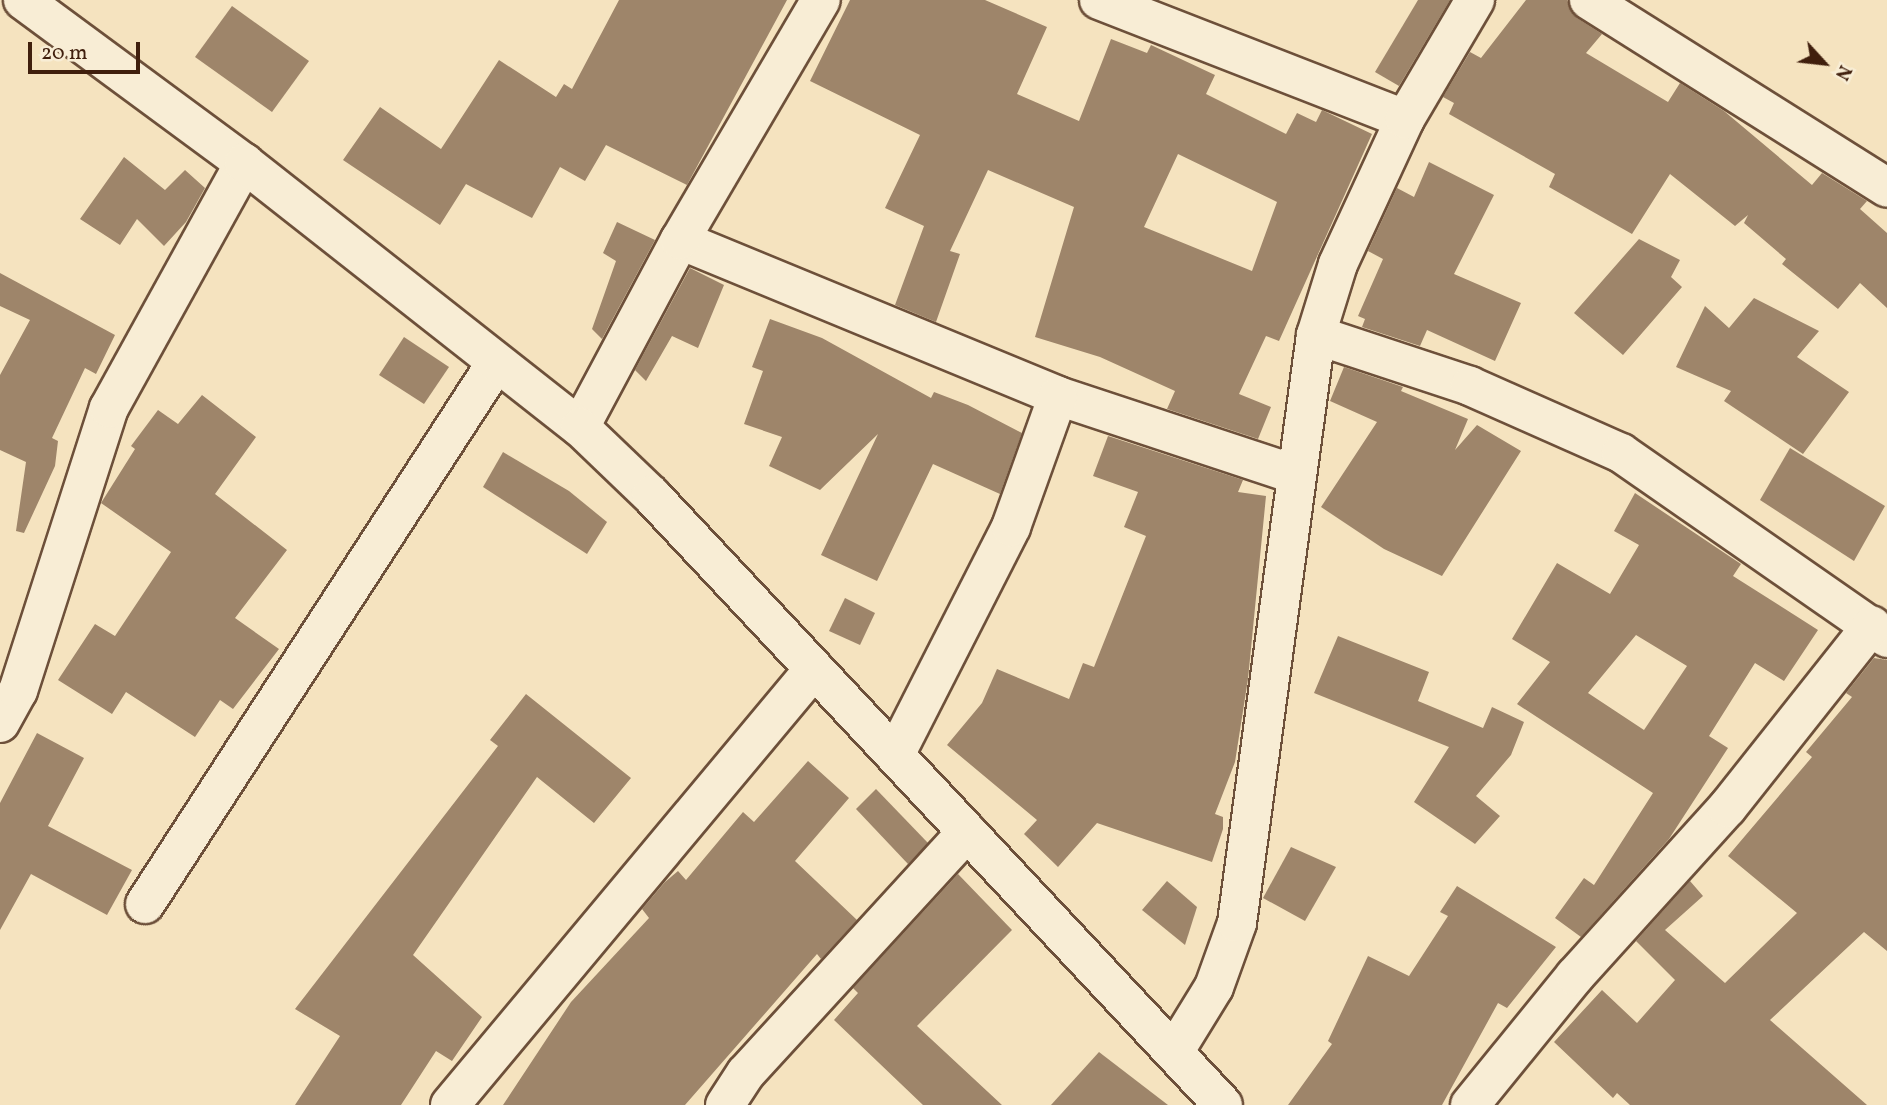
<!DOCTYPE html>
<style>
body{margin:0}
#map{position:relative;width:1887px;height:1105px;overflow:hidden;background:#f5e3bf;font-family:Vollkorn,serif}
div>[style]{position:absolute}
.building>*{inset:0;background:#9e856a}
.roads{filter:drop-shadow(2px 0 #6d503a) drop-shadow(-2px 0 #6d503a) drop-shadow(0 2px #6d503a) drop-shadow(0 -2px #6d503a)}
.minor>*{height:38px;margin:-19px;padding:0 19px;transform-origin:19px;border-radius:19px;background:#f8edd5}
.tertiary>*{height:38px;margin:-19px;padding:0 19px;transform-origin:19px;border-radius:19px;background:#f8edd5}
span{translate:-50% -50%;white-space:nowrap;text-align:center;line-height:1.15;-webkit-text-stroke:7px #f8edd5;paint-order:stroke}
.north{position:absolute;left:1789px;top:28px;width:70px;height:70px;-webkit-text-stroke:5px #f8edd5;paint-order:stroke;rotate:117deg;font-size:19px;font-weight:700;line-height:28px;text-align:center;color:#401f0d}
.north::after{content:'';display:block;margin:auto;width:24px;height:32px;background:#401f0d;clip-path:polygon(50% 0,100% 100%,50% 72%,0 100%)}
.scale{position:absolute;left:28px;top:42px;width:112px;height:32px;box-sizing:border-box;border:4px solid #401f0d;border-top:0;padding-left:9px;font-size:21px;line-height:24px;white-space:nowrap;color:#401f0d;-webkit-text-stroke:5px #f8edd5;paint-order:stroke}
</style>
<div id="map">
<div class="building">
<i style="clip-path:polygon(619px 0,787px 0,687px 185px,606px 145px,585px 181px,560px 167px,532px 218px,466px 184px,440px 225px,343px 160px,380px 107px,441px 149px,499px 60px,556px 97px,564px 84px,572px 89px)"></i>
<i style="clip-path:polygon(evenodd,850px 0,985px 0,1047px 27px,1017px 94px,1079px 121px,1111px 39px,1147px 53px,1151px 45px,1215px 75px,1206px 94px,1286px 134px,1297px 113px,1316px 122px,1322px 110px,1372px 134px,1279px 341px,1266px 336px,1239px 394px,1271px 407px,1258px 439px,1167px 409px,1175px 391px,1100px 357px,1035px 337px,1074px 207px,988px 170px,950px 251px,960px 254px,936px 322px,895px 305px,924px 226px,885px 208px,920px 135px,810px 81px,850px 0,1178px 154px,1277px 202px,1252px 271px,1144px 227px,1178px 154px)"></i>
<i style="clip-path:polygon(1418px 0,1450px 0,1399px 86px,1375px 72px)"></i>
<i style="clip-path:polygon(1526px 0,1567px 0,1577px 18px,1602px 34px,1586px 53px,1668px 102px,1680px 83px,1724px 111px,1812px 185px,1822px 173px,1867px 201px,1860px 209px,1887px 233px,1887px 308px,1860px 283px,1838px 309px,1782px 264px,1786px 259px,1744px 223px,1748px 215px,1735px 226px,1670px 174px,1632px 234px,1549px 187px,1555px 174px,1449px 114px,1454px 103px,1443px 97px,1470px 52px,1481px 58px)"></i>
<i style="clip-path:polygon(232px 6px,309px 61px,272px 112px,195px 57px)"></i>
<i style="clip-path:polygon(124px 157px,165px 190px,185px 170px,205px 188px,186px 222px,164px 246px,137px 219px,120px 245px,80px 219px)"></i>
<i style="clip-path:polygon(1429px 162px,1494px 195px,1454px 274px,1521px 303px,1495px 361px,1427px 330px,1420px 346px,1362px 327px,1365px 319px,1358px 316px,1383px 259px,1368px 251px,1397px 188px,1414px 197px)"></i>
<i style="clip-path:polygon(617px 222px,655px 240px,602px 339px,592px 329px,616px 261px,603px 253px)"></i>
<i style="clip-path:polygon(1639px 239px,1680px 260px,1671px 277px,1682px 287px,1623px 355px,1574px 313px)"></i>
<i style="clip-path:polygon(690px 268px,724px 285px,698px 348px,672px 336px,646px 381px,635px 370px)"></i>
<i style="clip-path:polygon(0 273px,115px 335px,96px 374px,85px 368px,52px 438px,58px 441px,55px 466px,24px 533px,16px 531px,26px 462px,0 450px,0 375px,30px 320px,0 306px)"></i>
<i style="clip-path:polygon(1754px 298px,1819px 331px,1797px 357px,1849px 392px,1803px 454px,1724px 401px,1731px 391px,1676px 367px,1705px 306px,1729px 328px)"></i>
<i style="clip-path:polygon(770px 319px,822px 338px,931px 398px,934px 392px,968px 405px,1022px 433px,1000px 494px,933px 464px,877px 581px,821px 555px,878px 434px,820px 490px,769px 466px,782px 437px,744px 424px,763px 371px,752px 367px)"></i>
<i style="clip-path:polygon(404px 337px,449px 367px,424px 404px,379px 375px)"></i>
<i style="clip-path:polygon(1344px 367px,1403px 387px,1401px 391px,1468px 419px,1455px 450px,1477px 425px,1521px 451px,1442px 576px,1384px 549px,1321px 507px,1377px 422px,1330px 401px)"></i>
<i style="clip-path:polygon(202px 395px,256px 437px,215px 494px,287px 550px,235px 618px,279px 649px,233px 709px,220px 700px,195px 737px,126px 692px,112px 714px,58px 680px,95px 624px,115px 636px,171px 552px,101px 503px,135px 449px,131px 446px,158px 410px,178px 424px)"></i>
<i style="clip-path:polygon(1108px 436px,1243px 480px,1238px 492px,1266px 496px,1248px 679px,1235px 762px,1215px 814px,1223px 817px,1223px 829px,1212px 862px,1097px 823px,1058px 867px,1024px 834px,1037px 820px,947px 745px,982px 703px,997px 669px,1069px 699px,1083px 663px,1094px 667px,1146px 536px,1124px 527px,1138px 492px,1093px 476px)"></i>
<i style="clip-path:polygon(1790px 448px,1885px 506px,1854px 561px,1760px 500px)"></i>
<i style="clip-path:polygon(503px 452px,569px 491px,607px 522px,587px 554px,483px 487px)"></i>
<i style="clip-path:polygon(evenodd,1635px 493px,1741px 564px,1733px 576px,1818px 630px,1784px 681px,1755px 663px,1709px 736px,1728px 748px,1669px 839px,1581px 937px,1555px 918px,1584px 878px,1594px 885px,1653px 793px,1517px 704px,1550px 662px,1512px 639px,1557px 563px,1610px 594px,1639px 545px,1614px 531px,1635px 493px,1636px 635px,1687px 666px,1644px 730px,1588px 693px,1636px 635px)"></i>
<i style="clip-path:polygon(845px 598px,875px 613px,860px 645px,829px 631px)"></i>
<i style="clip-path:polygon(1338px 636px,1429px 672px,1418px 701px,1483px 728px,1492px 707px,1524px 722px,1511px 755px,1476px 796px,1500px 816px,1475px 844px,1414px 802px,1449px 747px,1314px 693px)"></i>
<i style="clip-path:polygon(1874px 658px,1887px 660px,1887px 951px,1864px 932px,1770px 1020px,1867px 1105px,1630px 1105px,1617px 1093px,1613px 1098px,1554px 1042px,1602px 990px,1637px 1023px,1675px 980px,1636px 941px,1690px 881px,1703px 896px,1665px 930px,1725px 983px,1797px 913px,1728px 856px,1812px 757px,1806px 752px,1852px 697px,1846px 693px)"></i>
<i style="clip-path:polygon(526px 694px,631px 778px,594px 823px,537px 777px,413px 955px,482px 1017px,452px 1061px,436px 1051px,401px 1105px,295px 1105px,340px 1036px,295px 1009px,498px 746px,490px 740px)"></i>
<i style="clip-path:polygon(37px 733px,84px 758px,48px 826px,132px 870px,107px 915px,31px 874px,0 930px,0 803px)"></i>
<i style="clip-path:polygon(808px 761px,849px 798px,795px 861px,857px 920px,821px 959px,817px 954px,685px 1105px,503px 1105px,571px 1002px,649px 918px,642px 909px,665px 882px,678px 871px,686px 880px,743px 812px,754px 822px)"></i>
<i style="clip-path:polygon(876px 789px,928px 843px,908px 864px,856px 809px)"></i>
<i style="clip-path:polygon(1291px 847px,1336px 867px,1305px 921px,1263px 898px)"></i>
<i style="clip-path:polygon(958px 874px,1012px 930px,917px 1026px,1002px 1105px,923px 1105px,834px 1020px,858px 993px,853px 988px)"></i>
<i style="clip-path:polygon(1167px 881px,1197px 907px,1185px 945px,1142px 910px)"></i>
<i style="clip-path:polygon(1457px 886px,1556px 947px,1507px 1008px,1498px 1003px,1442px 1105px,1288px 1105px,1332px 1044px,1328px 1041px,1368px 956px,1409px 976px,1448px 916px,1440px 912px)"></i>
<i style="clip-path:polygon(1099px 1052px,1168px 1105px,1051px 1105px)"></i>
</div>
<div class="roads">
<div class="minor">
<i style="left:1099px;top:0;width:328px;rotate:21.3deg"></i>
<i style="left:1589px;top:0;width:352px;rotate:32.2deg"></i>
<i style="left:680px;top:240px;width:409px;rotate:22.4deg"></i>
<i style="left:1058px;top:396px;width:249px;rotate:18.3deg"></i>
<i style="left:1316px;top:335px;width:162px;rotate:18.3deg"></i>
<i style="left:1470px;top:386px;width:165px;rotate:23.9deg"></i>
<i style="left:1621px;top:453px;width:324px;rotate:34.8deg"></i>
<i style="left:580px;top:427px;width:212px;rotate:-61.9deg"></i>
<i style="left:680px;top:240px;width:278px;rotate:-59.6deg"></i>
<i style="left:0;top:723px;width:37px;rotate:-61deg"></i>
<i style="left:18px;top:691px;width:297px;rotate:-72.2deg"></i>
<i style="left:109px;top:408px;width:280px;rotate:-61.1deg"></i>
<i style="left:895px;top:755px;width:256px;rotate:-63deg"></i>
<i style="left:1011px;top:527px;width:139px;rotate:-70.3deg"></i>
<i style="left:145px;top:904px;width:645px;rotate:-57.02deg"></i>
<i style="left:1174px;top:1052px;width:76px;rotate:-58.4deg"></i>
<i style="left:1214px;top:987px;width:68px;rotate:-70.2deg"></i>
<i style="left:1237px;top:923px;width:593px;rotate:-82.35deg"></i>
<i style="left:1316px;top:335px;width:74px;rotate:-72.8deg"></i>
<i style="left:1338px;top:264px;width:160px;rotate:-65.2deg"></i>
<i style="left:1405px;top:119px;width:138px;rotate:-59.5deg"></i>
<i style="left:450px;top:1105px;width:568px;rotate:-50.14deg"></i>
<i style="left:725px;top:1105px;width:38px;rotate:-57deg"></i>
<i style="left:746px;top:1073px;width:327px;rotate:-47.5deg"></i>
<i style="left:1470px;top:1105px;width:166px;rotate:-50.9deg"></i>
<i style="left:1575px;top:976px;width:227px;rotate:-47.9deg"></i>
<i style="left:1727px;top:808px;width:233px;rotate:-51.6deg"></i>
</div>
<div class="tertiary">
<i style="left:23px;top:0;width:275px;rotate:36.4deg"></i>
<i style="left:244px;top:163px;width:427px;rotate:38.2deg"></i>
<i style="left:580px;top:427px;width:98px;rotate:43.8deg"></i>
<i style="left:651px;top:495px;width:836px;rotate:46.84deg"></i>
</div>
</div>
<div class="north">N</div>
<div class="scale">20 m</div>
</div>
